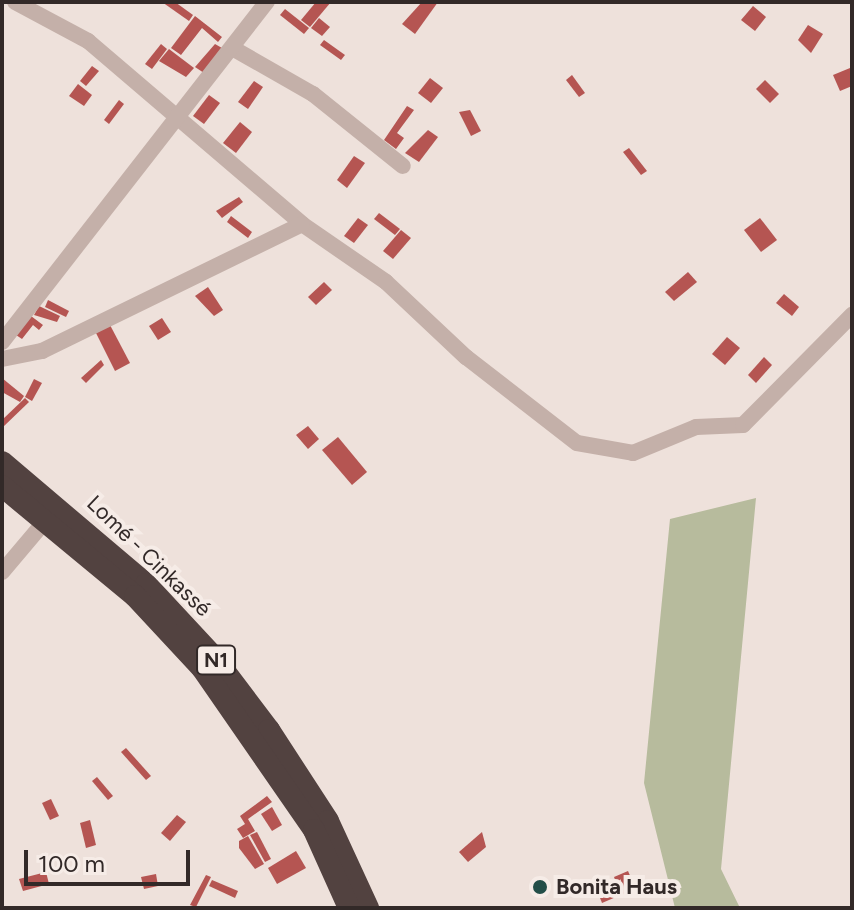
<!DOCTYPE html>
<meta charset="utf-8">
<style>
body{margin:0}
#map{position:relative;width:854px;height:910px;overflow:hidden;background:#eee1db;font-family:Figtree,sans-serif}
div>[style]{position:absolute}
.green>*{inset:0;background:#b7bb9d}
.building>*{inset:0;background:#b55552}
.minor>*{height:16px;margin:-8px;padding:0 8px;transform-origin:8px;border-radius:8px;background:#c4b0a9}
.highway>*{height:22px;margin:-11px;padding:0 11px;transform-origin:11px;border-radius:11px;background:#524240}
.dots>*{width:22px;height:22px;translate:-50% -50%;box-sizing:border-box;border:4px solid #f6ece7;border-radius:50%}
span{translate:-50% -50%;white-space:nowrap;text-align:center;line-height:1.15;-webkit-text-stroke:8px #f6ece7;paint-order:stroke}
.shield-label span{padding:2px 6px;background:#f6ece7;border:2px solid;border-radius:6px;-webkit-text-stroke-width:0}
.shield-label{font-size:20px;color:#322928;font-weight:700}
.street-label{font-size:22px;color:#322928}
.poi-label{font-size:22px;color:#322928;font-weight:700}
.left{translate:0 -50%;text-align:left}
.frame{position:absolute;inset:0;border:4px solid #322928;pointer-events:none}
.scale{position:absolute;left:24px;top:850px;width:166px;height:36px;box-sizing:border-box;border:4px solid #322928;border-top:0;padding-left:10px;font-size:24px;line-height:28px;white-space:nowrap;color:#322928;-webkit-text-stroke:6px #f6ece7;paint-order:stroke}
</style>
<div id="map">
<div class="green">
<i style="clip-path:polygon(756px 498px,721px 869px,740px 908px,675px 908px,644px 783px,670px 519px)"></i>
</div>
<div class="building">
<i style="clip-path:polygon(162px 2px,175px 2px,193px 15px,189px 21px)"></i>
<i style="clip-path:polygon(316px 2px,331px 2px,310px 27px,301px 20px)"></i>
<i style="clip-path:polygon(422px 2px,438px 2px,415px 34px,402px 24px)"></i>
<i style="clip-path:polygon(753px 6px,766px 17px,755px 31px,741px 20px)"></i>
<i style="clip-path:polygon(285px 9px,309px 28px,304px 34px,280px 15px)"></i>
<i style="clip-path:polygon(195px 16px,222px 37px,218px 42px,202px 28px,181px 55px,171px 48px)"></i>
<i style="clip-path:polygon(319px 18px,330px 27px,322px 36px,311px 28px)"></i>
<i style="clip-path:polygon(808px 25px,823px 34px,811px 53px,798px 40px)"></i>
<i style="clip-path:polygon(324px 40px,345px 55px,341px 60px,320px 45px)"></i>
<i style="clip-path:polygon(161px 44px,167px 49px,152px 69px,145px 64px)"></i>
<i style="clip-path:polygon(215px 44px,222px 48px,204px 73px,195px 67px)"></i>
<i style="clip-path:polygon(169px 49px,194px 68px,186px 77px,159px 61px)"></i>
<i style="clip-path:polygon(92px 66px,99px 71px,86px 86px,80px 81px)"></i>
<i style="clip-path:polygon(850px 68px,852px 86px,840px 91px,833px 75px)"></i>
<i style="clip-path:polygon(572px 75px,585px 93px,579px 97px,566px 80px)"></i>
<i style="clip-path:polygon(430px 78px,443px 88px,431px 103px,418px 93px)"></i>
<i style="clip-path:polygon(765px 80px,779px 94px,770px 103px,756px 89px)"></i>
<i style="clip-path:polygon(254px 81px,263px 87px,248px 109px,238px 102px)"></i>
<i style="clip-path:polygon(78px 84px,92px 95px,84px 106px,69px 96px)"></i>
<i style="clip-path:polygon(209px 95px,220px 103px,204px 124px,193px 116px)"></i>
<i style="clip-path:polygon(119px 100px,124px 104px,109px 124px,104px 120px)"></i>
<i style="clip-path:polygon(407px 106px,414px 110px,397px 133px,404px 138px,396px 149px,384px 140px)"></i>
<i style="clip-path:polygon(470px 110px,481px 131px,471px 136px,459px 112px)"></i>
<i style="clip-path:polygon(240px 122px,252px 132px,236px 153px,223px 143px)"></i>
<i style="clip-path:polygon(428px 130px,438px 137px,419px 162px,405px 153px)"></i>
<i style="clip-path:polygon(629px 148px,647px 171px,641px 175px,623px 152px)"></i>
<i style="clip-path:polygon(354px 156px,365px 163px,347px 188px,337px 180px)"></i>
<i style="clip-path:polygon(239px 197px,243px 202px,222px 218px,216px 211px)"></i>
<i style="clip-path:polygon(379px 213px,400px 229px,395px 235px,374px 219px)"></i>
<i style="clip-path:polygon(231px 216px,252px 232px,248px 238px,227px 222px)"></i>
<i style="clip-path:polygon(358px 218px,368px 225px,354px 243px,344px 236px)"></i>
<i style="clip-path:polygon(760px 218px,777px 240px,761px 252px,744px 230px)"></i>
<i style="clip-path:polygon(401px 230px,411px 238px,393px 259px,383px 251px)"></i>
<i style="clip-path:polygon(688px 272px,697px 282px,674px 301px,665px 292px)"></i>
<i style="clip-path:polygon(324px 282px,332px 290px,316px 305px,308px 297px)"></i>
<i style="clip-path:polygon(208px 287px,223px 310px,214px 316px,195px 296px)"></i>
<i style="clip-path:polygon(784px 294px,799px 307px,792px 316px,776px 303px)"></i>
<i style="clip-path:polygon(48px 300px,69px 311px,66px 317px,45px 307px)"></i>
<i style="clip-path:polygon(39px 306px,60px 316px,57px 322px,34px 315px)"></i>
<i style="clip-path:polygon(31px 316px,43px 325px,39px 330px,33px 325px,22px 339px,16px 335px)"></i>
<i style="clip-path:polygon(162px 318px,171px 332px,158px 340px,149px 326px)"></i>
<i style="clip-path:polygon(110px 325px,130px 363px,115px 371px,96px 333px)"></i>
<i style="clip-path:polygon(727px 337px,740px 348px,725px 365px,712px 354px)"></i>
<i style="clip-path:polygon(764px 357px,772px 365px,756px 383px,748px 375px)"></i>
<i style="clip-path:polygon(101px 360px,104px 365px,86px 383px,81px 378px)"></i>
<i style="clip-path:polygon(2px 378px,24px 396px,20px 402px,2px 392px)"></i>
<i style="clip-path:polygon(34px 379px,42px 383px,32px 401px,25px 397px)"></i>
<i style="clip-path:polygon(25px 398px,29px 402px,2px 428px,2px 420px)"></i>
<i style="clip-path:polygon(308px 426px,319px 439px,308px 449px,296px 435px)"></i>
<i style="clip-path:polygon(338px 437px,367px 472px,352px 485px,322px 450px)"></i>
<i style="clip-path:polygon(126px 748px,151px 776px,146px 780px,121px 752px)"></i>
<i style="clip-path:polygon(97px 777px,113px 796px,108px 800px,92px 781px)"></i>
<i style="clip-path:polygon(267px 796px,272px 802px,248px 819px,255px 831px,243px 838px,237px 829px,245px 824px,240px 816px)"></i>
<i style="clip-path:polygon(51px 799px,59px 816px,50px 820px,42px 803px)"></i>
<i style="clip-path:polygon(272px 807px,282px 825px,272px 831px,261px 814px)"></i>
<i style="clip-path:polygon(177px 815px,186px 822px,170px 841px,161px 833px)"></i>
<i style="clip-path:polygon(90px 820px,96px 845px,86px 848px,80px 823px)"></i>
<i style="clip-path:polygon(257px 832px,271px 859px,265px 862px,250px 835px)"></i>
<i style="clip-path:polygon(482px 832px,486px 847px,468px 862px,459px 852px)"></i>
<i style="clip-path:polygon(248px 836px,264px 864px,255px 869px,239px 848px,239px 841px)"></i>
<i style="clip-path:polygon(296px 851px,306px 868px,277px 884px,268px 868px)"></i>
<i style="clip-path:polygon(628px 871px,636px 889px,621px 895px,614px 877px)"></i>
<i style="clip-path:polygon(46px 872px,49px 884px,23px 891px,19px 879px)"></i>
<i style="clip-path:polygon(156px 874px,158px 886px,144px 889px,141px 877px)"></i>
<i style="clip-path:polygon(206px 875px,211px 877px,196px 907px,190px 905px)"></i>
<i style="clip-path:polygon(609px 879px,616px 897px,602px 903px,595px 885px)"></i>
<i style="clip-path:polygon(212px 880px,238px 891px,235px 898px,209px 886px)"></i>
</div>
<div class="minor">
<i style="left:15px;top:2px;width:83px;rotate:28.1deg"></i>
<i style="left:88px;top:41px;width:282px;rotate:40.5deg"></i>
<i style="left:302px;top:224px;width:102px;rotate:34.6deg"></i>
<i style="left:386px;top:282px;width:110px;rotate:43.2deg"></i>
<i style="left:466px;top:357px;width:140px;rotate:37.8deg"></i>
<i style="left:577px;top:443px;width:57px;rotate:10.1deg"></i>
<i style="left:633px;top:453px;width:68px;rotate:-22.4deg"></i>
<i style="left:696px;top:427px;width:47px;rotate:-2.4deg"></i>
<i style="left:743px;top:425px;width:155px;rotate:-45.3deg"></i>
<i style="left:234px;top:49px;width:91px;rotate:29.7deg"></i>
<i style="left:313px;top:94px;width:115px;rotate:38.7deg"></i>
<i style="left:2px;top:342px;width:431px;rotate:-52.1deg"></i>
<i style="left:2px;top:359px;width:41px;rotate:-11.3deg"></i>
<i style="left:42px;top:351px;width:289px;rotate:-26deg"></i>
<i style="left:2px;top:572px;width:68px;rotate:-49.8deg"></i>
</div>
<div class="highway">
<i style="left:2px;top:462px;width:189px;rotate:40.3deg"></i>
<i style="left:146px;top:584px;width:98px;rotate:47.1deg"></i>
<i style="left:213px;top:656px;width:93px;rotate:52.9deg"></i>
<i style="left:269px;top:730px;width:108px;rotate:57deg"></i>
<i style="left:328px;top:821px;width:96px;rotate:65.3deg"></i>
<i style="left:2px;top:486px;width:173px;rotate:39.6deg"></i>
<i style="left:135px;top:596px;width:98px;rotate:47.1deg"></i>
<i style="left:202px;top:668px;width:197px;rotate:55.3deg"></i>
<i style="left:314px;top:830px;width:85px;rotate:65.8deg"></i>
</div>
<div class="dots">
<i style="left:540px;top:887px;background:#234e48"></i>
</div>
<div class="shield-label">
<span style="left:216px;top:660px">N1</span>
</div>
<div class="street-label">
<span style="left:149px;top:556px;rotate:44deg">Lomé - Cinkassé</span>
</div>
<div class="poi-label">
<span class="left" style="left:556px;top:887px">Bonita Haus</span>
</div>
<div class="frame"></div>
<div class="scale">100 m</div>
</div>
